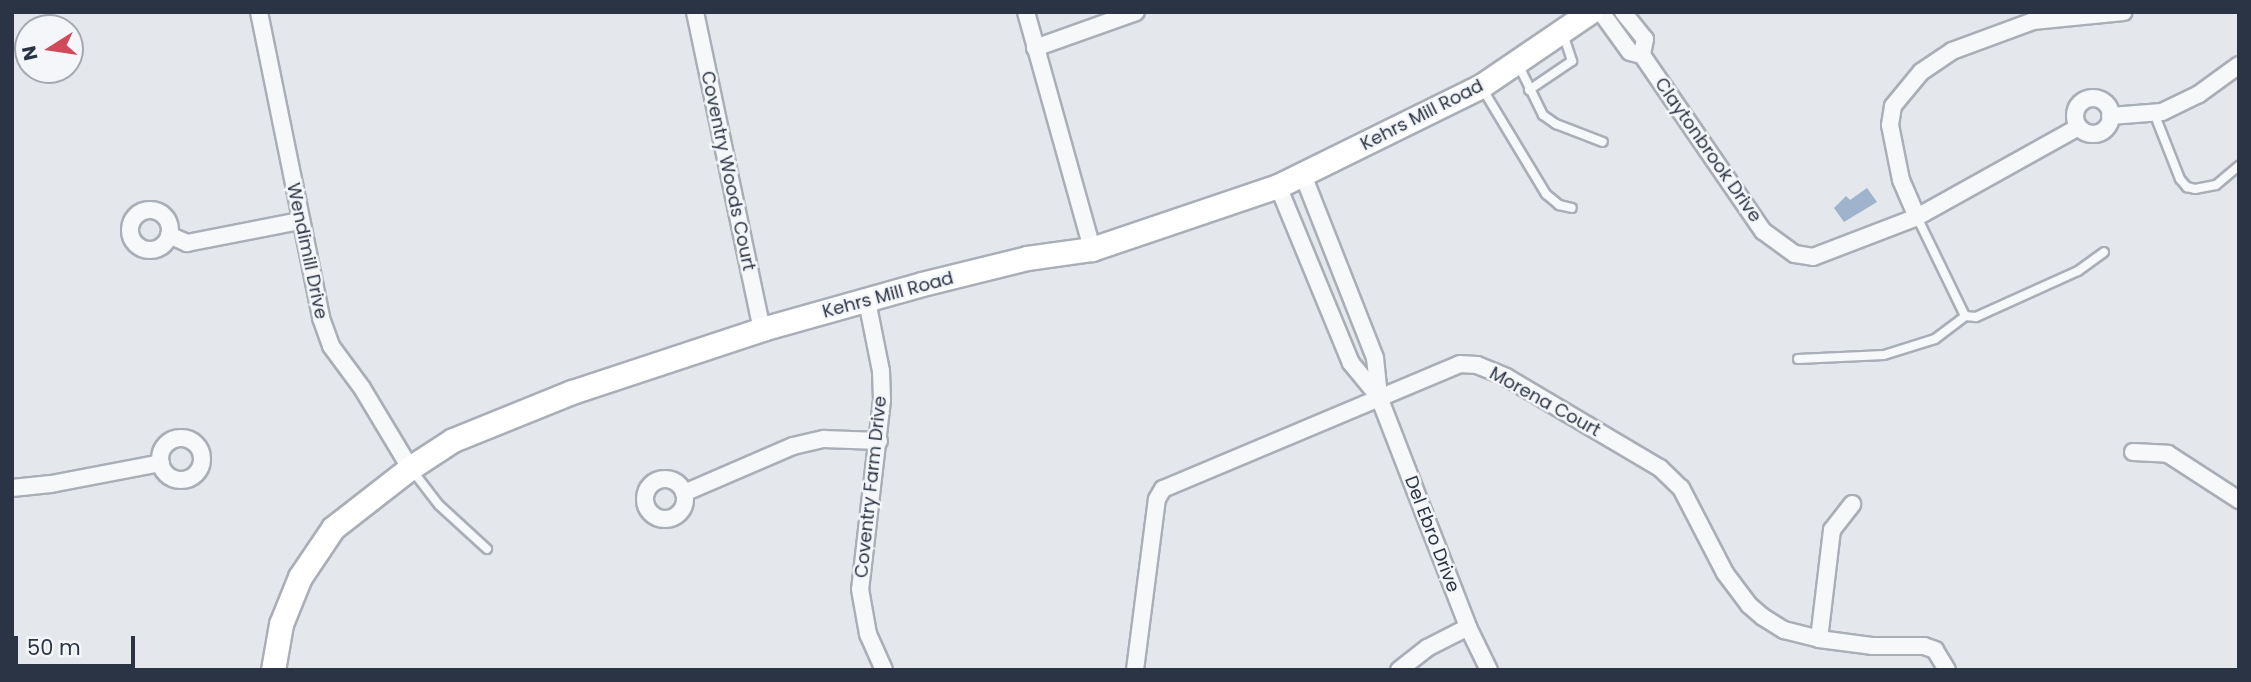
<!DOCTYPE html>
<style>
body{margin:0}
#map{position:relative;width:2251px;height:682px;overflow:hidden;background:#e4e7ec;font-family:Poppins,sans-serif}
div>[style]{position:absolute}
.water>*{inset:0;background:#9fb4cc}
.roads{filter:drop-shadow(2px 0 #a9aeb7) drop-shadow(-2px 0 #a9aeb7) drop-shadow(0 2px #a9aeb7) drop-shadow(0 -2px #a9aeb7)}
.service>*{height:8px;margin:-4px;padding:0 4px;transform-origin:4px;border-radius:4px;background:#f7f8fa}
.minor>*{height:16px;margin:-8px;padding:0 8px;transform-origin:8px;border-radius:8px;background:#f7f8fa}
.minor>.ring{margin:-8px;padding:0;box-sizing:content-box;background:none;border:16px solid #f7f8fa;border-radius:50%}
.secondary>*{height:23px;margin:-11.5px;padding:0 11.5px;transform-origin:11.5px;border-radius:11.5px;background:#fff}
span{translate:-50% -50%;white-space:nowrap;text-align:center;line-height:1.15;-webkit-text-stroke:5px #f4f6f9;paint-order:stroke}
.street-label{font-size:18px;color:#2b3445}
.frame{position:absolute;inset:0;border:14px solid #2b3445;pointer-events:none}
.north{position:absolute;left:14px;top:14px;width:70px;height:70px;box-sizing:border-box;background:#f4f6f9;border:2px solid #a4a8b1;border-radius:50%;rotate:258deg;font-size:19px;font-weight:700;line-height:28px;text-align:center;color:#2b3445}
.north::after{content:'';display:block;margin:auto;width:24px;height:32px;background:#d1495b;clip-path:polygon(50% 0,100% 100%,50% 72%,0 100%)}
.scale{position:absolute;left:14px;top:636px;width:121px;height:32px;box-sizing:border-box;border:4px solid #2b3445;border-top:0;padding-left:9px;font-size:21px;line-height:24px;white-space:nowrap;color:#2b3445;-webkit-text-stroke:5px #f4f6f9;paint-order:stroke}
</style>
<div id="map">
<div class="water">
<i style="clip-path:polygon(1867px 188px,1877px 202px,1844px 222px,1834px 208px,1846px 196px,1850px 200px)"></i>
</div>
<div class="roads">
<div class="service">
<i style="left:1518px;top:64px;width:57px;rotate:63.9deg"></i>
<i style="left:1543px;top:115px;width:16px;rotate:35deg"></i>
<i style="left:1556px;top:124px;width:50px;rotate:21deg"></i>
<i style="left:1482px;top:88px;width:124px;rotate:58.9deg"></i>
<i style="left:1546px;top:194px;width:17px;rotate:40deg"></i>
<i style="left:1559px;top:205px;width:13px;rotate:13deg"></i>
<i style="left:1529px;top:90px;width:52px;rotate:-34deg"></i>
<i style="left:1572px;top:61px;width:28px;rotate:-108deg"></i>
<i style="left:2154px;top:113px;width:71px;rotate:68.5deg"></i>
<i style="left:2180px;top:179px;width:11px;rotate:49deg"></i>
<i style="left:2187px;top:187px;width:8px;rotate:14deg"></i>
<i style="left:2195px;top:189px;width:21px;rotate:-11deg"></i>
<i style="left:2216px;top:185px;width:30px;rotate:-40deg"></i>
<i style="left:1917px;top:217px;width:110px;rotate:64.1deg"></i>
<i style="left:1965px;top:316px;width:11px;rotate:5deg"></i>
<i style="left:1976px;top:317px;width:112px;rotate:-24.3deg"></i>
<i style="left:2078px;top:271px;width:32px;rotate:-36deg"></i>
<i style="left:1798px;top:359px;width:86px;rotate:-2.7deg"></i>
<i style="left:1884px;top:355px;width:53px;rotate:-17.4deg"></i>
<i style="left:1935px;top:339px;width:38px;rotate:-37deg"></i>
<i style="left:412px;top:470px;width:44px;rotate:52.4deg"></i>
<i style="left:439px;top:505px;width:65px;rotate:42.5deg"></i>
</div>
<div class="minor">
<i style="left:259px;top:12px;width:312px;rotate:78.5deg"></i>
<i style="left:321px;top:318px;width:30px;rotate:70deg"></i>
<i style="left:331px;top:346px;width:52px;rotate:53.6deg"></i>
<i style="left:362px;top:388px;width:93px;rotate:59deg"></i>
<i style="left:695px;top:12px;width:324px;rotate:78.1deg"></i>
<i style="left:1026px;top:12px;width:246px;rotate:74.4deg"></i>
<i style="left:1601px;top:12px;width:49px;rotate:54.1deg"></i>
<i style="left:1630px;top:52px;width:12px;rotate:14deg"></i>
<i style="left:1642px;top:55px;width:214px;rotate:55.5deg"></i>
<i style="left:1763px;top:231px;width:39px;rotate:36deg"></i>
<i style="left:1795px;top:254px;width:18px;rotate:9deg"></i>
<i style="left:1813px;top:257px;width:111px;rotate:-21deg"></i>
<i style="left:1917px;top:217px;width:185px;rotate:-29.1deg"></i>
<i style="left:1623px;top:12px;width:35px;rotate:51deg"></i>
<i style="left:1645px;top:39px;width:16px;rotate:101deg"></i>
<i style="left:1035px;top:48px;width:107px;rotate:-19.6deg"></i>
<i class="ring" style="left:2075px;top:98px;width:20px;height:20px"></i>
<i style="left:2110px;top:116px;width:52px;rotate:-4.4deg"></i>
<i style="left:2162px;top:112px;width:41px;rotate:-25.9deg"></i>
<i style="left:2199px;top:94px;width:49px;rotate:-35.9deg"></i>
<i style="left:1303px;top:175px;width:197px;rotate:68.5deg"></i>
<i style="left:1375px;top:358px;width:39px;rotate:84deg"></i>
<i style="left:1379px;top:397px;width:247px;rotate:68.8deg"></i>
<i style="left:1468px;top:627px;width:48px;rotate:64deg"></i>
<i style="left:1278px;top:186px;width:191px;rotate:67.6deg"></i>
<i style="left:1351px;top:363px;width:44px;rotate:50.5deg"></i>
<i class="ring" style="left:130px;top:210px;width:24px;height:24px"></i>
<i style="left:1917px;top:217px;width:40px;rotate:-113.4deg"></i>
<i style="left:1901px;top:180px;width:56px;rotate:-101.3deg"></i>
<i style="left:1890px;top:125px;width:19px;rotate:-81deg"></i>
<i style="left:1893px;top:106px;width:44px;rotate:-50.5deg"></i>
<i style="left:1921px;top:72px;width:37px;rotate:-34deg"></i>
<i style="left:1952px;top:51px;width:86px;rotate:-20.3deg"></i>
<i style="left:2033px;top:21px;width:91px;rotate:-5.6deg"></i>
<i style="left:169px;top:235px;width:20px;rotate:24deg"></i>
<i style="left:187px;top:243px;width:114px;rotate:-11.1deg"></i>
<i style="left:867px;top:301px;width:71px;rotate:78.7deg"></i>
<i style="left:881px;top:371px;width:29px;rotate:88deg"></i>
<i style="left:882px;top:400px;width:190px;rotate:96.6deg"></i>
<i style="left:860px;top:589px;width:46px;rotate:79.9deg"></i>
<i style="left:868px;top:634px;width:39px;rotate:66deg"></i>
<i class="ring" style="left:160px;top:438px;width:26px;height:26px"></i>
<i style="left:2133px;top:452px;width:35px;rotate:3deg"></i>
<i style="left:2168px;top:454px;width:85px;rotate:32.9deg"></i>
<i class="ring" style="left:645px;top:479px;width:24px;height:24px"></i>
<i style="left:12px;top:488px;width:39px;rotate:-6deg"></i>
<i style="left:51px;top:484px;width:112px;rotate:-10.8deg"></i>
<i style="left:684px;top:493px;width:119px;rotate:-23.3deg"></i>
<i style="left:793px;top:446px;width:32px;rotate:-13deg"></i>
<i style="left:824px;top:439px;width:55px;rotate:2.1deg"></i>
<i style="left:1819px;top:639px;width:110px;rotate:-83.2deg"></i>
<i style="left:1832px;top:530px;width:33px;rotate:-52deg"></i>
<i style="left:1135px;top:670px;width:172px;rotate:-82.7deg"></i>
<i style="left:1157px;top:499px;width:12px;rotate:-59deg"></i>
<i style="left:1163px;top:489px;width:322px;rotate:-22.8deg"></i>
<i style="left:1460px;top:364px;width:17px;rotate:3deg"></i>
<i style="left:1477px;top:365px;width:31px;rotate:22deg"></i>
<i style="left:1506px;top:377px;width:179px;rotate:30.6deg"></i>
<i style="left:1660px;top:468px;width:29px;rotate:44deg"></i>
<i style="left:1681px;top:488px;width:96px;rotate:62.6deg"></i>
<i style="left:1725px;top:573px;width:40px;rotate:53deg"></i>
<i style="left:1749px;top:605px;width:18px;rotate:41deg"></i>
<i style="left:1763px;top:617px;width:25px;rotate:32deg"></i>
<i style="left:1784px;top:630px;width:36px;rotate:14deg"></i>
<i style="left:1819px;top:639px;width:53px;rotate:7.5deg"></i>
<i style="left:1872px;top:646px;width:52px"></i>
<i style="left:1924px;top:646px;width:12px;rotate:20deg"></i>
<i style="left:1935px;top:650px;width:23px;rotate:59deg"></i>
<i style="left:1399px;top:670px;width:36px;rotate:-38deg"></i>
<i style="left:1427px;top:648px;width:46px;rotate:-27.1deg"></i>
</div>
<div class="secondary">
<i style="left:273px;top:670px;width:47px;rotate:-80.1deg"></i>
<i style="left:281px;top:624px;width:51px;rotate:-68deg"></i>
<i style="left:300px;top:577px;width:59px;rotate:-56deg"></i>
<i style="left:333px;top:528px;width:98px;rotate:-37.9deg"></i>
<i style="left:410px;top:468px;width:51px;rotate:-33.1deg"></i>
<i style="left:453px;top:440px;width:128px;rotate:-22deg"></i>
<i style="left:572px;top:392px;width:200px;rotate:-18.3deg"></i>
<i style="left:762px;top:329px;width:166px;rotate:-15.7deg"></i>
<i style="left:922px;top:284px;width:108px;rotate:-13.9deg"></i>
<i style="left:1027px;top:258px;width:66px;rotate:-7.9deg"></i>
<i style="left:1092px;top:249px;width:196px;rotate:-18.7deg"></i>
<i style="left:1278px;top:186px;width:226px;rotate:-26.2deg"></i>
<i style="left:1481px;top:86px;width:132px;rotate:-34.2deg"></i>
</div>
</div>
<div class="street-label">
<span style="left:1422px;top:115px;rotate:-27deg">Kehrs Mill Road</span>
<span style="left:1708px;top:150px;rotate:55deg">Claytonbrook Drive</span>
<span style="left:728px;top:171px;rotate:78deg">Coventry Woods Court</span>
<span style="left:307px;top:251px;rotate:78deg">Wendimill Drive</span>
<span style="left:888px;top:295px;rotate:-15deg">Kehrs Mill Road</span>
<span style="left:1545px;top:402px;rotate:29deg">Morena Court</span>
<span style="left:871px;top:487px;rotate:-84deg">Coventry Farm Drive</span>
<span style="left:1432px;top:534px;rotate:69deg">Del Ebro Drive</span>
</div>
<div class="frame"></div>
<div class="north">N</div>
<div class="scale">50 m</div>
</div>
